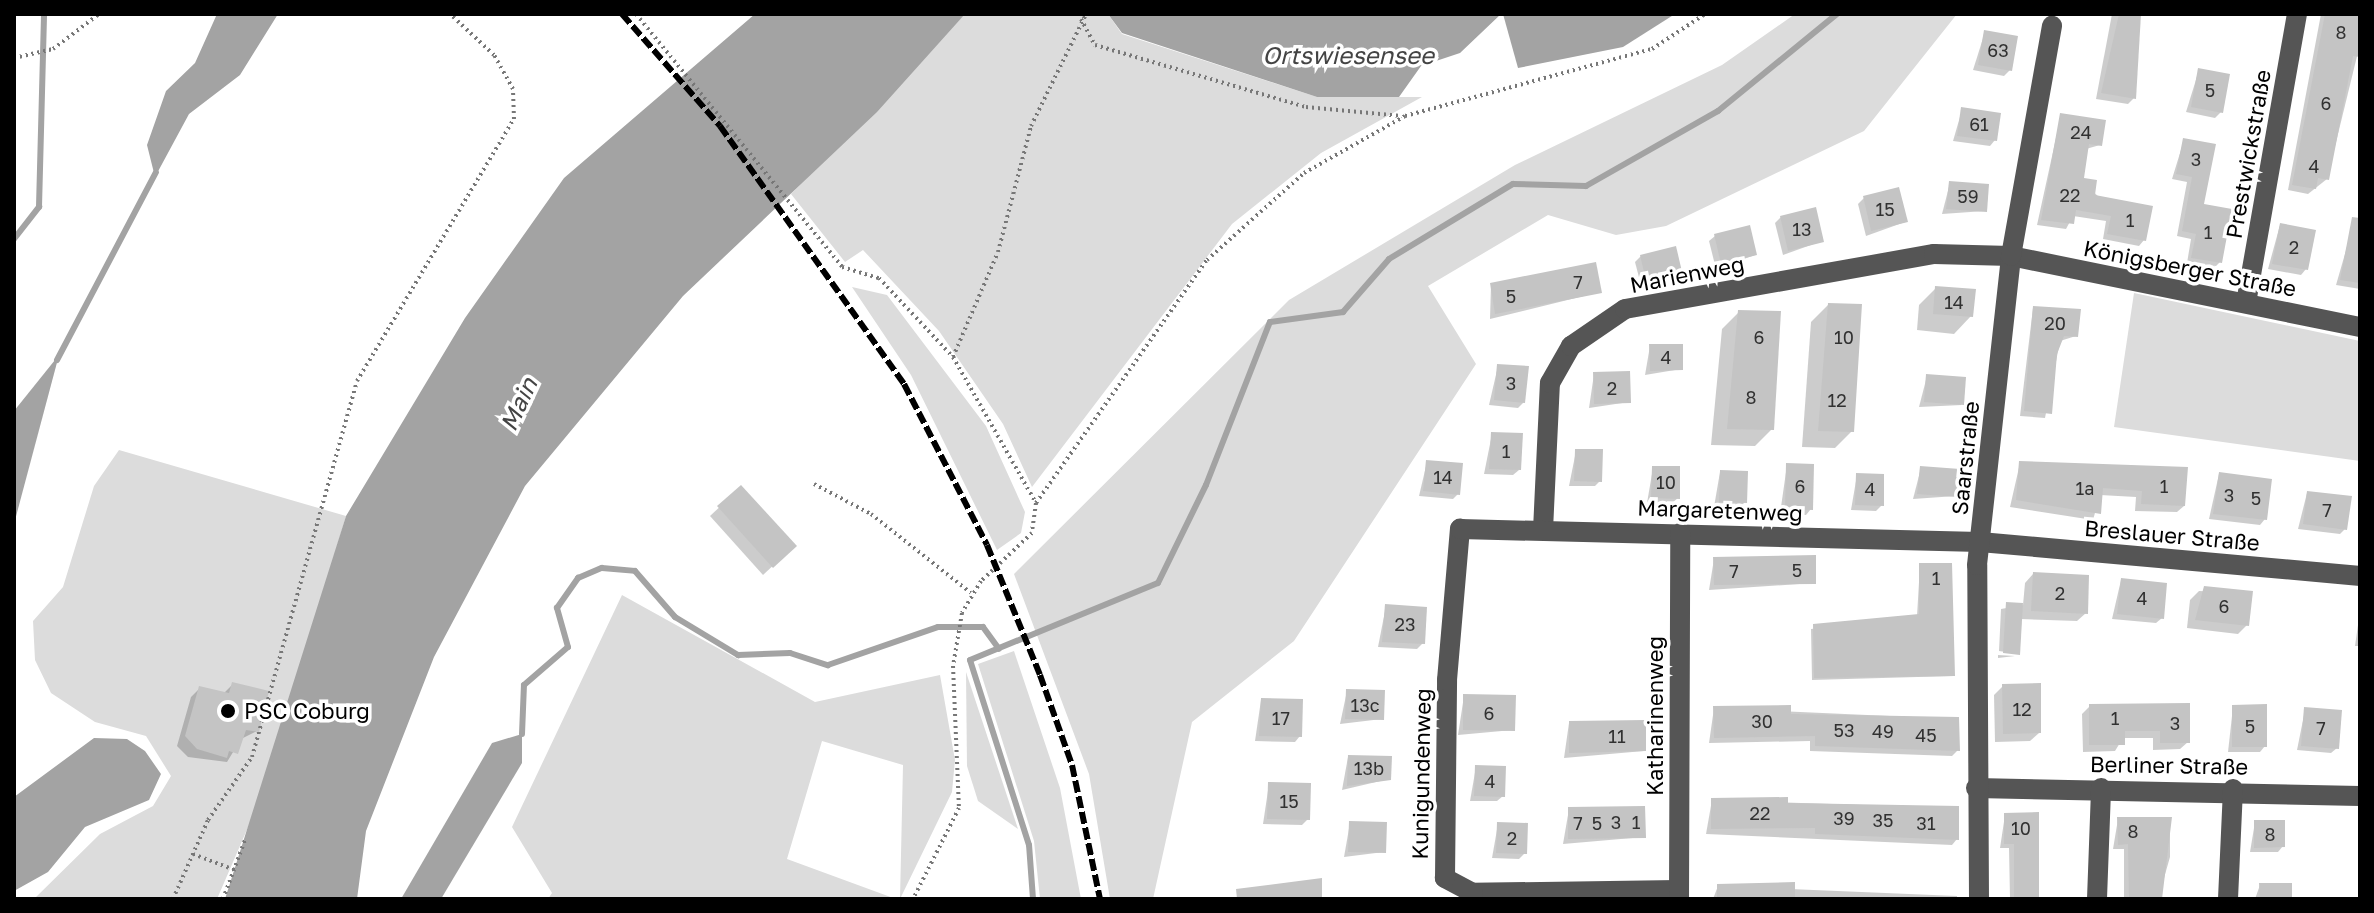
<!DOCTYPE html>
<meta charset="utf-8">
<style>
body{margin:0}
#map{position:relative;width:2374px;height:913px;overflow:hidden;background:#fff;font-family:"Golos Text",sans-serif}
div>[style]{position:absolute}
.green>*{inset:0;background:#dcdcdc}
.water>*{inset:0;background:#a3a3a3}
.shadow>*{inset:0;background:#0003}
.stream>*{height:6px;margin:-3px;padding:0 3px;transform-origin:3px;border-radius:3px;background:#a3a3a3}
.building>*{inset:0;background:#c4c4c4}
.path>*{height:4px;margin-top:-2px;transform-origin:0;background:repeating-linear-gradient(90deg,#777 0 2px,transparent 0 6px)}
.minor>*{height:20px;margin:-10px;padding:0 10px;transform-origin:10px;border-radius:10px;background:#555}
.rail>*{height:6px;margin-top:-3px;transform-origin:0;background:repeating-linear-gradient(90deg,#000 0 12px,transparent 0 16px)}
.dots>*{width:22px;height:22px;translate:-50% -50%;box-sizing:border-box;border:4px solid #fff;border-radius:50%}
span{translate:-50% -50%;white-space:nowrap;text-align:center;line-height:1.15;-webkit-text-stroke:7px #fff;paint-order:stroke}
.number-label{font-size:18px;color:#313131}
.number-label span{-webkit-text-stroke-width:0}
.street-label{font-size:22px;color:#000}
.poi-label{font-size:22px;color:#000}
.left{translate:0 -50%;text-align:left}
.water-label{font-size:24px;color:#444;font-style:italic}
.frame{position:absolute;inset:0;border:16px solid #000;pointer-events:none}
</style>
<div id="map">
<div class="green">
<i style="clip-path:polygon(965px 14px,1108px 14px,1122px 34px,1317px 97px,1422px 97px,1321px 153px,1232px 224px,1032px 487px,1003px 424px,939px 331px,863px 250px,845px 262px,791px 194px)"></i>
<i style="clip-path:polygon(1795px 14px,1957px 14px,1864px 131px,1666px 226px,1616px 235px,1548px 215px,1428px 286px,1476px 364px,1294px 641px,1192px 722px,1153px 899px,1110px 899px,1089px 774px,1014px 574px,1289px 300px,1515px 165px,1722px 65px)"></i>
<i style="clip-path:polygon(852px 287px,887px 295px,986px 426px,1025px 512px,1021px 533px,997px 550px,911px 375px)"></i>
<i style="clip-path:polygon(2134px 293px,2360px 341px,2360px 461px,2114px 427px)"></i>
<i style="clip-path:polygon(119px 450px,346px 516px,262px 795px,217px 899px,34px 899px,100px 834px,153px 806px,171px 776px,146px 736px,95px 722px,51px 693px,35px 660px,33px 621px,63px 587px,94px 486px)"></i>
<i style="clip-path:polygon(622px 595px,815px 702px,940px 675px,955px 760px,952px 792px,900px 899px,903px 765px,822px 741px,787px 859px,896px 899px,548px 899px,552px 893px,512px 827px)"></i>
<i style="clip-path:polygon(1014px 651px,1060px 788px,1081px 899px,1040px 899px,1034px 841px,978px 664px)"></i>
<i style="clip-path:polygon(966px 672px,1018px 829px,978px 801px,967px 766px)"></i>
</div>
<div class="water">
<i style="clip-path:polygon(217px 14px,278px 14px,240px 75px,189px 114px,155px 177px,147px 145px,166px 91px,195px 63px)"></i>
<i style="clip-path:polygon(755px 14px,965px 14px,877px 112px,683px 296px,525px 486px,434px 657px,366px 831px,357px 899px,225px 899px,346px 516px,465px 318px,564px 178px)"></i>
<i style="clip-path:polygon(1108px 14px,1501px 14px,1460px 53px,1421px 66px,1399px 97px,1317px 97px,1122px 33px)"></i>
<i style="clip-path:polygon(1503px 14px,1675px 14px,1623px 47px,1518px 68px)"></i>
<i style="clip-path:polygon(59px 355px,14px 524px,14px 411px)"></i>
<i style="clip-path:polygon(522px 734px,522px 763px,441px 899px,401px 899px,492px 743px)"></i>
<i style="clip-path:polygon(94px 738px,127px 739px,145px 751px,161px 774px,149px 800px,85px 827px,48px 872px,14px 891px,14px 797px)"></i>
</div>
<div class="shadow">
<i style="clip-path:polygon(2112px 14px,2139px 14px,2134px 98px,2128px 104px,2096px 99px)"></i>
<i style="clip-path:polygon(2321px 14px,2360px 14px,2360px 44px,2327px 179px,2308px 194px,2288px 190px)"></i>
<i style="clip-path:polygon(1985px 32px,2010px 70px,2004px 76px,1973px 70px)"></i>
<i style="clip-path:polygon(2199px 70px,2221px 112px,2215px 118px,2186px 112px)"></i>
<i style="clip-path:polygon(1962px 110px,1995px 140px,1990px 146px,1953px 141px)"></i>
<i style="clip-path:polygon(2061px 115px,2100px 145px,2086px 149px,2081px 180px,2144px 240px,2139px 246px,2103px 239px,2106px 221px,2073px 216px,2066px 229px,2037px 225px)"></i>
<i style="clip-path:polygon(2184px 140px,2220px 262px,2214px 268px,2187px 263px,2191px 239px,2177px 236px,2187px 182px,2172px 179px)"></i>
<i style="clip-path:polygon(1950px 183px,1985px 211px,1942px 214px)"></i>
<i style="clip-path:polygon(1864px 198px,1905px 222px,1866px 236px,1858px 204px)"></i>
<i style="clip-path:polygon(1781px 217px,1822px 241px,1783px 255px,1775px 223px)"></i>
<i style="clip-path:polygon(2280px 225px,2306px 269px,2301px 275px,2268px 269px)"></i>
<i style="clip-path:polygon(1715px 236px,1755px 255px,1716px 269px,1709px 241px)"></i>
<i style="clip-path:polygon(2349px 240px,2360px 242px,2360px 289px,2336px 285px)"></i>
<i style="clip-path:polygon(1641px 256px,1681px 276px,1642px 289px,1635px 262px)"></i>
<i style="clip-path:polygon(1491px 285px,1600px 292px,1490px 319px)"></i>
<i style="clip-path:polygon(1936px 288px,1971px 316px,1954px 334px,1917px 330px,1919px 305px)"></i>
<i style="clip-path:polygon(1828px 305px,1852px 431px,1835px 448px,1802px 447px,1811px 322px)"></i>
<i style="clip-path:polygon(2033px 308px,2076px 336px,2060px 341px,2045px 418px,2020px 416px)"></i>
<i style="clip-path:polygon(1739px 312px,1772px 429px,1755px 446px,1711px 445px,1722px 329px)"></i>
<i style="clip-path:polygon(1650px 346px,1681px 369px,1645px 375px)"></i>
<i style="clip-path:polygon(1498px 366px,1524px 402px,1518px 408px,1489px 405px)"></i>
<i style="clip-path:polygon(1594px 374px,1629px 402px,1589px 408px)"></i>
<i style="clip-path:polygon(1927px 376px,1962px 405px,1919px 407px)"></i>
<i style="clip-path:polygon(1492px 434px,1519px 470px,1513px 475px,1484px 474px)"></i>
<i style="clip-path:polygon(1576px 451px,1600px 481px,1595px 486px,1569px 486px)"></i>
<i style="clip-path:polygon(1427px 462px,1458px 494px,1453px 499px,1419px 496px)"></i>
<i style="clip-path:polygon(2020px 463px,2186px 469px,2184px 506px,2177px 512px,2135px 511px,2136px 497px,2100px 495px,2093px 520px,2010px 507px)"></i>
<i style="clip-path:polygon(1787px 465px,1811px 509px,1806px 515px,1780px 514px)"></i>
<i style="clip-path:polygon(1653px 468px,1678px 498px,1672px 503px,1647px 503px)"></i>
<i style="clip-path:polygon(1921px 468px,1956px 496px,1913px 499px)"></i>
<i style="clip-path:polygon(1720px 472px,1745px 502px,1739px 508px,1714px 507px)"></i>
<i style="clip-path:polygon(2219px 474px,2265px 519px,2260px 525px,2209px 519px)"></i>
<i style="clip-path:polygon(1857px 475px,1882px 505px,1876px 511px,1851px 510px)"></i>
<i style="clip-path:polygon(741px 487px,794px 546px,763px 575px,710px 516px)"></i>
<i style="clip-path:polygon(2307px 493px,2345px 529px,2340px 534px,2298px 529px)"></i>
<i style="clip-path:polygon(1714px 559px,1814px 583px,1709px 590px)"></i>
<i style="clip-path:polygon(1920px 565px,1953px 676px,1812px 680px,1811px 629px,1917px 616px)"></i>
<i style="clip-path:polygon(2033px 574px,2086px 613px,2077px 621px,2020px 619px,2018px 654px,1999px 651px,2001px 609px,2023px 605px,2025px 583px)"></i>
<i style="clip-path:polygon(2121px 580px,2162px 618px,2156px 623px,2112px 619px)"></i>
<i style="clip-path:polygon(2199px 591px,2250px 593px,2247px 625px,2238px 634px,2187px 628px,2190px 600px)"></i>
<i style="clip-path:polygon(1386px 606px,1423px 643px,1417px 649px,1378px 647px)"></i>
<i style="clip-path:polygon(2360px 611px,2360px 646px,2355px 646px)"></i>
<i style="clip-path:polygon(1998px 655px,2015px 656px,1998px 658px)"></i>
<i style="clip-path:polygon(233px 684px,257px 731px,241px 739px,227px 762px,188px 757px,177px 746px,191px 697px,200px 688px,223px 694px)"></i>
<i style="clip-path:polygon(2003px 686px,2039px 733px,2030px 741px,1995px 742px,1994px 695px)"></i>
<i style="clip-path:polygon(1347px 691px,1382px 719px,1340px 724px)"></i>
<i style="clip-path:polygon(1464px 696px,1513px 730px,1458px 735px)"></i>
<i style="clip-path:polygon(1261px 700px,1300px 736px,1295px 742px,1255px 741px)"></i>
<i style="clip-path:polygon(2188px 705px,2188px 742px,2180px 749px,2153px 750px,2153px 738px,2123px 738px,2115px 751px,2083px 752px,2082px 714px,2090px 706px)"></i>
<i style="clip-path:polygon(2233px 707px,2265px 746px,2260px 752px,2228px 752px)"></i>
<i style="clip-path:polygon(1714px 708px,1957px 719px,1957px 751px,1952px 756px,1810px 751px,1810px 741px,1709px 743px)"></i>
<i style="clip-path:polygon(2305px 710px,2337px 748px,2331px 753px,2297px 750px)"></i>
<i style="clip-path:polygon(1569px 723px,1644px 751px,1564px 758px)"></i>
<i style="clip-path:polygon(1348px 757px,1389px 779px,1342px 790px)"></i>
<i style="clip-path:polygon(1476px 767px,1503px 796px,1497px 801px,1470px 801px)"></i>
<i style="clip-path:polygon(1269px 784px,1308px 819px,1302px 825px,1263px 824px)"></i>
<i style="clip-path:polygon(1712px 800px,1957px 808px,1957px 839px,1952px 845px,1706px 834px)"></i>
<i style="clip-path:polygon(1569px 809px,1644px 837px,1563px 844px)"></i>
<i style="clip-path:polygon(2005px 815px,2037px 899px,2010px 899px,2009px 848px,2000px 848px)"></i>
<i style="clip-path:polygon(2118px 819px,2170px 819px,2170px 857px,2158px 899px,2124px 899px,2124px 849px,2113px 849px)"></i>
<i style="clip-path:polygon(2255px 822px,2283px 846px,2278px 852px,2250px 852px)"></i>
<i style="clip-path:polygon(1350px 823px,1384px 852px,1344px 857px)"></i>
<i style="clip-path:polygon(1498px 824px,1525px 853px,1519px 859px,1492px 858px)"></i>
<i style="clip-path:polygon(2260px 885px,2289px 899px,2255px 899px)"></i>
<i style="clip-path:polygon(1718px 886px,1957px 896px,1957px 899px,1713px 899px)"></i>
</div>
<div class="stream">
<i style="left:14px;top:239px;width:41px;rotate:-52deg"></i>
<i style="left:39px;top:207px;width:193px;rotate:-88.5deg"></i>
<i style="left:57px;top:360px;width:212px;rotate:-62.2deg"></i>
<i style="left:522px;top:734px;width:49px;rotate:-87.7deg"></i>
<i style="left:524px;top:685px;width:58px;rotate:-40.8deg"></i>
<i style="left:568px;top:647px;width:41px;rotate:-105.8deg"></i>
<i style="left:557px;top:608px;width:37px;rotate:-55deg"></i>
<i style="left:578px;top:578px;width:26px;rotate:-23deg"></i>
<i style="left:602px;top:568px;width:33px;rotate:5deg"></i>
<i style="left:635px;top:571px;width:61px;rotate:49deg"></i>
<i style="left:675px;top:617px;width:74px;rotate:31.1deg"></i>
<i style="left:738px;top:655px;width:52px;rotate:-2.2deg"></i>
<i style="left:790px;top:653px;width:40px;rotate:18deg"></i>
<i style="left:828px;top:665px;width:116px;rotate:-19.1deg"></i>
<i style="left:938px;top:627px;width:45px"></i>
<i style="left:983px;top:627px;width:27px;rotate:54deg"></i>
<i style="left:1033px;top:899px;width:54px;rotate:-94.2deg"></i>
<i style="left:1029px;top:845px;width:194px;rotate:-107.7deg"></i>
<i style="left:970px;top:660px;width:203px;rotate:-22.3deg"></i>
<i style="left:1158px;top:583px;width:109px;rotate:-63.9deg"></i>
<i style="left:1206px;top:485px;width:175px;rotate:-68.6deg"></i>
<i style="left:1270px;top:322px;width:74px;rotate:-7.8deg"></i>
<i style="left:1343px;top:312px;width:70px;rotate:-49deg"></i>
<i style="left:1389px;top:259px;width:145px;rotate:-31.2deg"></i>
<i style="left:1513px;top:184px;width:73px;rotate:1.6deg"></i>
<i style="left:1586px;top:186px;width:152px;rotate:-29.6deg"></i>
<i style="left:1718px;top:111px;width:154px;rotate:-39.2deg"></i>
</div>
<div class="building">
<i style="clip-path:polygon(2119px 14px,2141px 14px,2136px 99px,2101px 93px)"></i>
<i style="clip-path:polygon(2325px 14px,2360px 14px,2360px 57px,2353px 56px,2329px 180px,2318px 178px,2316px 189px,2292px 185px)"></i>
<i style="clip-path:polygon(1984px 30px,2018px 36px,2012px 71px,1978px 65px)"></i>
<i style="clip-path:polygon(2198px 68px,2230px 74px,2223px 113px,2191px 107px)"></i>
<i style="clip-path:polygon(1961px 107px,2001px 113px,1997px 141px,1957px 136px)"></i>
<i style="clip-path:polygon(2060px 113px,2106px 120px,2102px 146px,2089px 144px,2084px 178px,2097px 180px,2095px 195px,2153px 206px,2146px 241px,2107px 234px,2111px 216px,2076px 210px,2074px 224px,2041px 220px)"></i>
<i style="clip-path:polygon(2183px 138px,2216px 144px,2204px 204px,2232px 209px,2222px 263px,2191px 258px,2196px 234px,2182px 231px,2192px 177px,2176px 174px)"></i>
<i style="clip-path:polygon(1949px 181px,1989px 184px,1987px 212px,1946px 209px)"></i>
<i style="clip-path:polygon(1899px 187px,1908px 222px,1871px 231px,1863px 196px)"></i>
<i style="clip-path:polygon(1816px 207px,1824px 242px,1788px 251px,1780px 216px)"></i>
<i style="clip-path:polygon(2352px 217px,2360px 218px,2360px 283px,2340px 280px)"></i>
<i style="clip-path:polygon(2280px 223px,2316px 230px,2308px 270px,2272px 264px)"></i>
<i style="clip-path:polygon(1750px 225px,1757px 255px,1721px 264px,1714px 234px)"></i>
<i style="clip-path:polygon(1676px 246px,1683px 276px,1647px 285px,1640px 255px)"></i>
<i style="clip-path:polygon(1596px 262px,1602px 293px,1495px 314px,1490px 283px)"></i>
<i style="clip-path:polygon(1935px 286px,1976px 289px,1973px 317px,1933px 314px)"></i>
<i style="clip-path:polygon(1828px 303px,1862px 304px,1854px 432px,1818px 431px)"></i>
<i style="clip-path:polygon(2033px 306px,2081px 309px,2078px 337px,2064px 336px,2057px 354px,2052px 414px,2024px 411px)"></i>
<i style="clip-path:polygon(1738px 310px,1781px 311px,1774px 430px,1727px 429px)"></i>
<i style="clip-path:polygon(1649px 344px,1683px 344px,1683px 370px,1650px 371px)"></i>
<i style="clip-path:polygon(1497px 364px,1529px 366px,1525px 403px,1494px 400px)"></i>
<i style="clip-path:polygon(1630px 371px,1631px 403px,1594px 404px,1593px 372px)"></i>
<i style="clip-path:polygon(1926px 374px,1966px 377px,1964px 405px,1924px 402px)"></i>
<i style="clip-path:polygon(1491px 432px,1523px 433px,1521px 470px,1489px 469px)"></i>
<i style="clip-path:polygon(1575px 449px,1603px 449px,1602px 482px,1574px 481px)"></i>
<i style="clip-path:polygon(1426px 460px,1463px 463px,1460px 495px,1423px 491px)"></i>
<i style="clip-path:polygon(2019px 461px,2188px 467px,2185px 506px,2141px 504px,2142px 491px,2103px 488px,2101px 514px,2016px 500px)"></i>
<i style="clip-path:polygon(1786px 463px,1814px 464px,1813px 510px,1785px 509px)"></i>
<i style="clip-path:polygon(1652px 466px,1680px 466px,1680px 499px,1651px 498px)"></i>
<i style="clip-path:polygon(1920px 466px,1960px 469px,1958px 497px,1917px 494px)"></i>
<i style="clip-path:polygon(1720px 470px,1748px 471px,1747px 503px,1719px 502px)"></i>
<i style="clip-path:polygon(2219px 472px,2272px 479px,2267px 520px,2213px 514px)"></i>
<i style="clip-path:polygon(1856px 473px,1884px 474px,1884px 506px,1855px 505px)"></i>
<i style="clip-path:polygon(741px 485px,797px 546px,773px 568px,717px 506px)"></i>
<i style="clip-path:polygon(2307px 491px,2352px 496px,2347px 530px,2303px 524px)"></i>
<i style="clip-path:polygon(1816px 555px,1816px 584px,1714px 585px,1713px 557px)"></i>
<i style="clip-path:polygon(1919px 563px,1952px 563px,1955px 676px,1814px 678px,1813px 624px,1919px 614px)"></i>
<i style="clip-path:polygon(2033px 572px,2089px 575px,2088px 614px,2031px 611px)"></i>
<i style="clip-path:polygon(2121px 578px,2167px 583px,2164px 619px,2117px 614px)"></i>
<i style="clip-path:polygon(2204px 586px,2253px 591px,2249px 626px,2195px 620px)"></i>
<i style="clip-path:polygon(2006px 602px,2023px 603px,2020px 655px,2003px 653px)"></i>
<i style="clip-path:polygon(1385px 604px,1427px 607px,1425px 644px,1382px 642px)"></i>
<i style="clip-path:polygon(232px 682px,269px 691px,259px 732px,246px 730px,238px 754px,229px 751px,227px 758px,197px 749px,185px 736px,199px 686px,229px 693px)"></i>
<i style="clip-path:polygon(2041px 683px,2041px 733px,2003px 734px,2002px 684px)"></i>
<i style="clip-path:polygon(1346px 689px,1385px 690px,1384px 720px,1345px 719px)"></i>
<i style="clip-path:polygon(1463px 694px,1516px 695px,1515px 731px,1463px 730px)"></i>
<i style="clip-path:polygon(1261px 698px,1303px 699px,1302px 737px,1259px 736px)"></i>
<i style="clip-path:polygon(2190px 703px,2190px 743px,2160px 743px,2160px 731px,2125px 731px,2125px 745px,2089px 745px,2089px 704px)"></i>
<i style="clip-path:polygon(2267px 704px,2267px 747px,2232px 747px,2232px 705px)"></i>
<i style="clip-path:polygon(1791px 705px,1791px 714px,1959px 717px,1960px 751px,1815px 746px,1815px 736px,1714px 738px,1713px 706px)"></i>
<i style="clip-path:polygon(2304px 707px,2342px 710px,2339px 749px,2301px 746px)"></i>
<i style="clip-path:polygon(1646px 720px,1646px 751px,1569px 753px,1569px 721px)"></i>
<i style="clip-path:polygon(1348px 755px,1392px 756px,1391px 780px,1347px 786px)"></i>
<i style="clip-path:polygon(1475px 765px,1506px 766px,1505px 797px,1474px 796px)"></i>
<i style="clip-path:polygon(1268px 782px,1311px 783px,1310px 820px,1267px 819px)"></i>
<i style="clip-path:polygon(1788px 797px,1788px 803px,1959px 806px,1959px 840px,1815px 834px,1815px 828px,1711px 829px,1711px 798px)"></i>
<i style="clip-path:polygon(1645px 806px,1646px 838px,1568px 839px,1568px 807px)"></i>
<i style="clip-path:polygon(2039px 812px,2039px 899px,2014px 899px,2014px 844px,2004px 844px,2004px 813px)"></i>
<i style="clip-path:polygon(2117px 817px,2172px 817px,2162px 899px,2129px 899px,2128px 844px,2118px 845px)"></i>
<i style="clip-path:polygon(2254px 820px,2285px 820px,2285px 847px,2254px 848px)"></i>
<i style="clip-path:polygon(1349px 821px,1387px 822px,1386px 853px,1348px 852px)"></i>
<i style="clip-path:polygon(1497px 822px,1528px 823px,1527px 854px,1496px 853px)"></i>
<i style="clip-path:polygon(1322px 878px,1322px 899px,1237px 899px,1236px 889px)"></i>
<i style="clip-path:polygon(1795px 882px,1795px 899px,1717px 899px,1717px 884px)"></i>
<i style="clip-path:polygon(2259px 883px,2292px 883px,2292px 899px,2260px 899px)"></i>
</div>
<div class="path">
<i style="left:636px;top:14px;width:326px;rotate:50.8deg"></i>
<i style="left:842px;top:267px;width:39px;rotate:17deg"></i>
<i style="left:879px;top:278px;width:108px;rotate:46.9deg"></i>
<i style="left:953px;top:357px;width:168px;rotate:60.4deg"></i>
<i style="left:1036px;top:503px;width:30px;rotate:98deg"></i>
<i style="left:1032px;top:533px;width:70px;rotate:136.7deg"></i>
<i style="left:981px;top:581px;width:37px;rotate:121deg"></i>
<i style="left:962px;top:613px;width:54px;rotate:99.6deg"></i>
<i style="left:953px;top:666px;width:142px;rotate:87.6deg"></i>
<i style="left:959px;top:808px;width:102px;rotate:116.8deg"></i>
<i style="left:1081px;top:19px;width:30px;rotate:62deg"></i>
<i style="left:1095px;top:45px;width:220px;rotate:16.4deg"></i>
<i style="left:1306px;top:107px;width:96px;rotate:5.4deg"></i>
<i style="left:14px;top:58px;width:40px;rotate:-13deg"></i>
<i style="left:53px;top:49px;width:58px;rotate:-37.3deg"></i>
<i style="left:953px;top:357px;width:114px;rotate:-66.8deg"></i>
<i style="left:998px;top:252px;width:130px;rotate:-75.3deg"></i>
<i style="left:1031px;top:126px;width:125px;rotate:-63.8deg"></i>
<i style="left:814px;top:484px;width:64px;rotate:27.8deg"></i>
<i style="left:871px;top:514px;width:127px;rotate:38.3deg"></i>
<i style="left:1036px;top:503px;width:297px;rotate:-54.9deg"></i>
<i style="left:1207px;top:260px;width:130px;rotate:-41.9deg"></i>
<i style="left:1304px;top:173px;width:116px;rotate:-29.4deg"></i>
<i style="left:1405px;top:116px;width:256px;rotate:-15.2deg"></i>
<i style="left:1652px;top:49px;width:64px;rotate:-33.4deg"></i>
<i style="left:193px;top:854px;width:45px;rotate:20.9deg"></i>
<i style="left:173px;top:899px;width:86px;rotate:-66.1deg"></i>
<i style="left:208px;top:820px;width:77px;rotate:-55.1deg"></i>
<i style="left:252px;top:757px;width:390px;rotate:-74.4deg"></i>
<i style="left:357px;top:381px;width:305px;rotate:-59.1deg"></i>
<i style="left:514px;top:119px;width:30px;rotate:-92deg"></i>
<i style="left:513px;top:89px;width:39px;rotate:-119deg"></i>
<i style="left:494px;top:55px;width:60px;rotate:-137deg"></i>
<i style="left:223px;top:899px;width:63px;rotate:-69.6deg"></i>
</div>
<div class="minor">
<i style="left:2246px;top:303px;width:293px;rotate:-80deg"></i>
<i style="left:1543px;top:530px;width:147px;rotate:-87.3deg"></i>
<i style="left:1550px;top:383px;width:43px;rotate:-60.4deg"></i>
<i style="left:1571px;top:346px;width:65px;rotate:-34.4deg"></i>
<i style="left:1625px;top:309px;width:314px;rotate:-10.1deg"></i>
<i style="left:1934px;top:254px;width:77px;rotate:1.5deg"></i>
<i style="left:2011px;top:256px;width:356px;rotate:11.5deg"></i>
<i style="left:1976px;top:788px;width:384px;rotate:1.2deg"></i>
<i style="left:1678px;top:890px;width:205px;rotate:179.2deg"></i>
<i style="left:1473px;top:893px;width:32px;rotate:-152deg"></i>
<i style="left:1445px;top:878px;width:198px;rotate:-89.4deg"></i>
<i style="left:1447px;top:680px;width:152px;rotate:-85.1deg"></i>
<i style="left:1460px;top:529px;width:520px;rotate:1.43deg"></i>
<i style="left:1980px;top:542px;width:382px;rotate:5.1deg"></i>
<i style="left:1679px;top:899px;width:366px;rotate:-89.8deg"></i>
<i style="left:1979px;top:899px;width:334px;rotate:-90.3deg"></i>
<i style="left:1977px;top:565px;width:311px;rotate:-83.7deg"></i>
<i style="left:2011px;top:256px;width:234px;rotate:-79.9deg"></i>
<i style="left:2097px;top:899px;width:111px;rotate:-87.9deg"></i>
<i style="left:2228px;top:899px;width:110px;rotate:-87.4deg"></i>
</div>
<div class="rail">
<i style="left:622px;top:14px;width:149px;rotate:48.8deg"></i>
<i style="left:720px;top:126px;width:317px;rotate:54.5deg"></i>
<i style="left:904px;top:384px;width:181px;rotate:62.7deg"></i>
<i style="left:987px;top:545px;width:140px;rotate:67.8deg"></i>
<i style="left:1040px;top:675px;width:96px;rotate:70.4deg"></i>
<i style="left:1072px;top:765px;width:137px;rotate:78.2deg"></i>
</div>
<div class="dots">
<i style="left:228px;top:711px;background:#000"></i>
</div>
<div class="number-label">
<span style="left:2341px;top:32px">8</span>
<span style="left:1998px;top:50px">63</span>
<span style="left:2210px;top:90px">5</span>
<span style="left:2326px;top:103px">6</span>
<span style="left:1979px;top:124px">61</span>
<span style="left:2081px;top:132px">24</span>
<span style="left:2196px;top:159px">3</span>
<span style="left:2314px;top:166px">4</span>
<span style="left:2070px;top:195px">22</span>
<span style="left:1968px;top:196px">59</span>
<span style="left:1885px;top:209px">15</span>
<span style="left:2130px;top:220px">1</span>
<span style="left:1802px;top:229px">13</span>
<span style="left:2208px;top:232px">1</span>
<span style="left:2294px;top:247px">2</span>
<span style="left:1578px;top:282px">7</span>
<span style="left:1511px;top:296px">5</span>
<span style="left:1954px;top:302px">14</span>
<span style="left:2055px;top:323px">20</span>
<span style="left:1759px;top:337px">6</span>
<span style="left:1844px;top:337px">10</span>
<span style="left:1666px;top:357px">4</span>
<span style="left:1511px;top:383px">3</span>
<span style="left:1612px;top:388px">2</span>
<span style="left:1751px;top:397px">8</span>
<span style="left:1837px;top:400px">12</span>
<span style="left:1506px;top:451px">1</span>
<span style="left:1443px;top:477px">14</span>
<span style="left:1666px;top:482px">10</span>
<span style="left:1800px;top:486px">6</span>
<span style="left:2164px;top:486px">1</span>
<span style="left:2085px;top:488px">1a</span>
<span style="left:1870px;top:489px">4</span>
<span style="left:2229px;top:495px">3</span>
<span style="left:2256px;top:498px">5</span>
<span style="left:2327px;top:510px">7</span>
<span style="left:1797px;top:570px">5</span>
<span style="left:1734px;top:571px">7</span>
<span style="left:1936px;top:578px">1</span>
<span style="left:2060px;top:593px">2</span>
<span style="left:2142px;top:598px">4</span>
<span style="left:2224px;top:606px">6</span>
<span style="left:1405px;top:624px">23</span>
<span style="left:1365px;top:705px">13c</span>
<span style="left:2022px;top:709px">12</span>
<span style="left:1489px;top:713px">6</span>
<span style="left:1281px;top:718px">17</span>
<span style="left:2115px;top:718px">1</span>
<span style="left:1762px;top:721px">30</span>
<span style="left:2175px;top:723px">3</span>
<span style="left:2250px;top:726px">5</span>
<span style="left:2321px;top:728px">7</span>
<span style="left:1844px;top:730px">53</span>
<span style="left:1883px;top:731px">49</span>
<span style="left:1926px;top:735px">45</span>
<span style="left:1617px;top:736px">11</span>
<span style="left:1369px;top:768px">13b</span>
<span style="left:1490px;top:781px">4</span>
<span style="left:1289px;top:801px">15</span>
<span style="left:1760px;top:813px">22</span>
<span style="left:1844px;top:818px">39</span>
<span style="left:1883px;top:820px">35</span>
<span style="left:1616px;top:822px">3</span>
<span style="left:1636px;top:822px">1</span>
<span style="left:1578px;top:823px">7</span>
<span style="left:1597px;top:823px">5</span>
<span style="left:1926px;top:823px">31</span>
<span style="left:2021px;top:828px">10</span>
<span style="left:2133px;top:831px">8</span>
<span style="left:2270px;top:834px">8</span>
<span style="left:1512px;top:838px">2</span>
</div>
<div class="street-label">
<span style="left:2248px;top:154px;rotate:-80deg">Prestwickstraße</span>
<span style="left:2190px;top:268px;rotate:11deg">Königsberger Straße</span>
<span style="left:1687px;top:274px;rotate:-11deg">Marienweg</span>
<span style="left:1965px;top:458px;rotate:-84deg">Saarstraße</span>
<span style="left:1720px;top:510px;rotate:2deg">Margaretenweg</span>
<span style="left:2172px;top:535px;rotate:5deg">Breslauer Straße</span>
<span style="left:1655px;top:716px;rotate:-90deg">Katharinenweg</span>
<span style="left:2169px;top:765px;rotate:1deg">Berliner Straße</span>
<span style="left:1421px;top:774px;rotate:-89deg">Kunigundenweg</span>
</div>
<div class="poi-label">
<span class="left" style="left:244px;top:711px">PSC Coburg</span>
</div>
<div class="water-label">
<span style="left:1348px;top:55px">Ortswiesensee</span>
<span style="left:518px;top:404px;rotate:-65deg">Main</span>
</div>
<div class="frame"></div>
</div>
